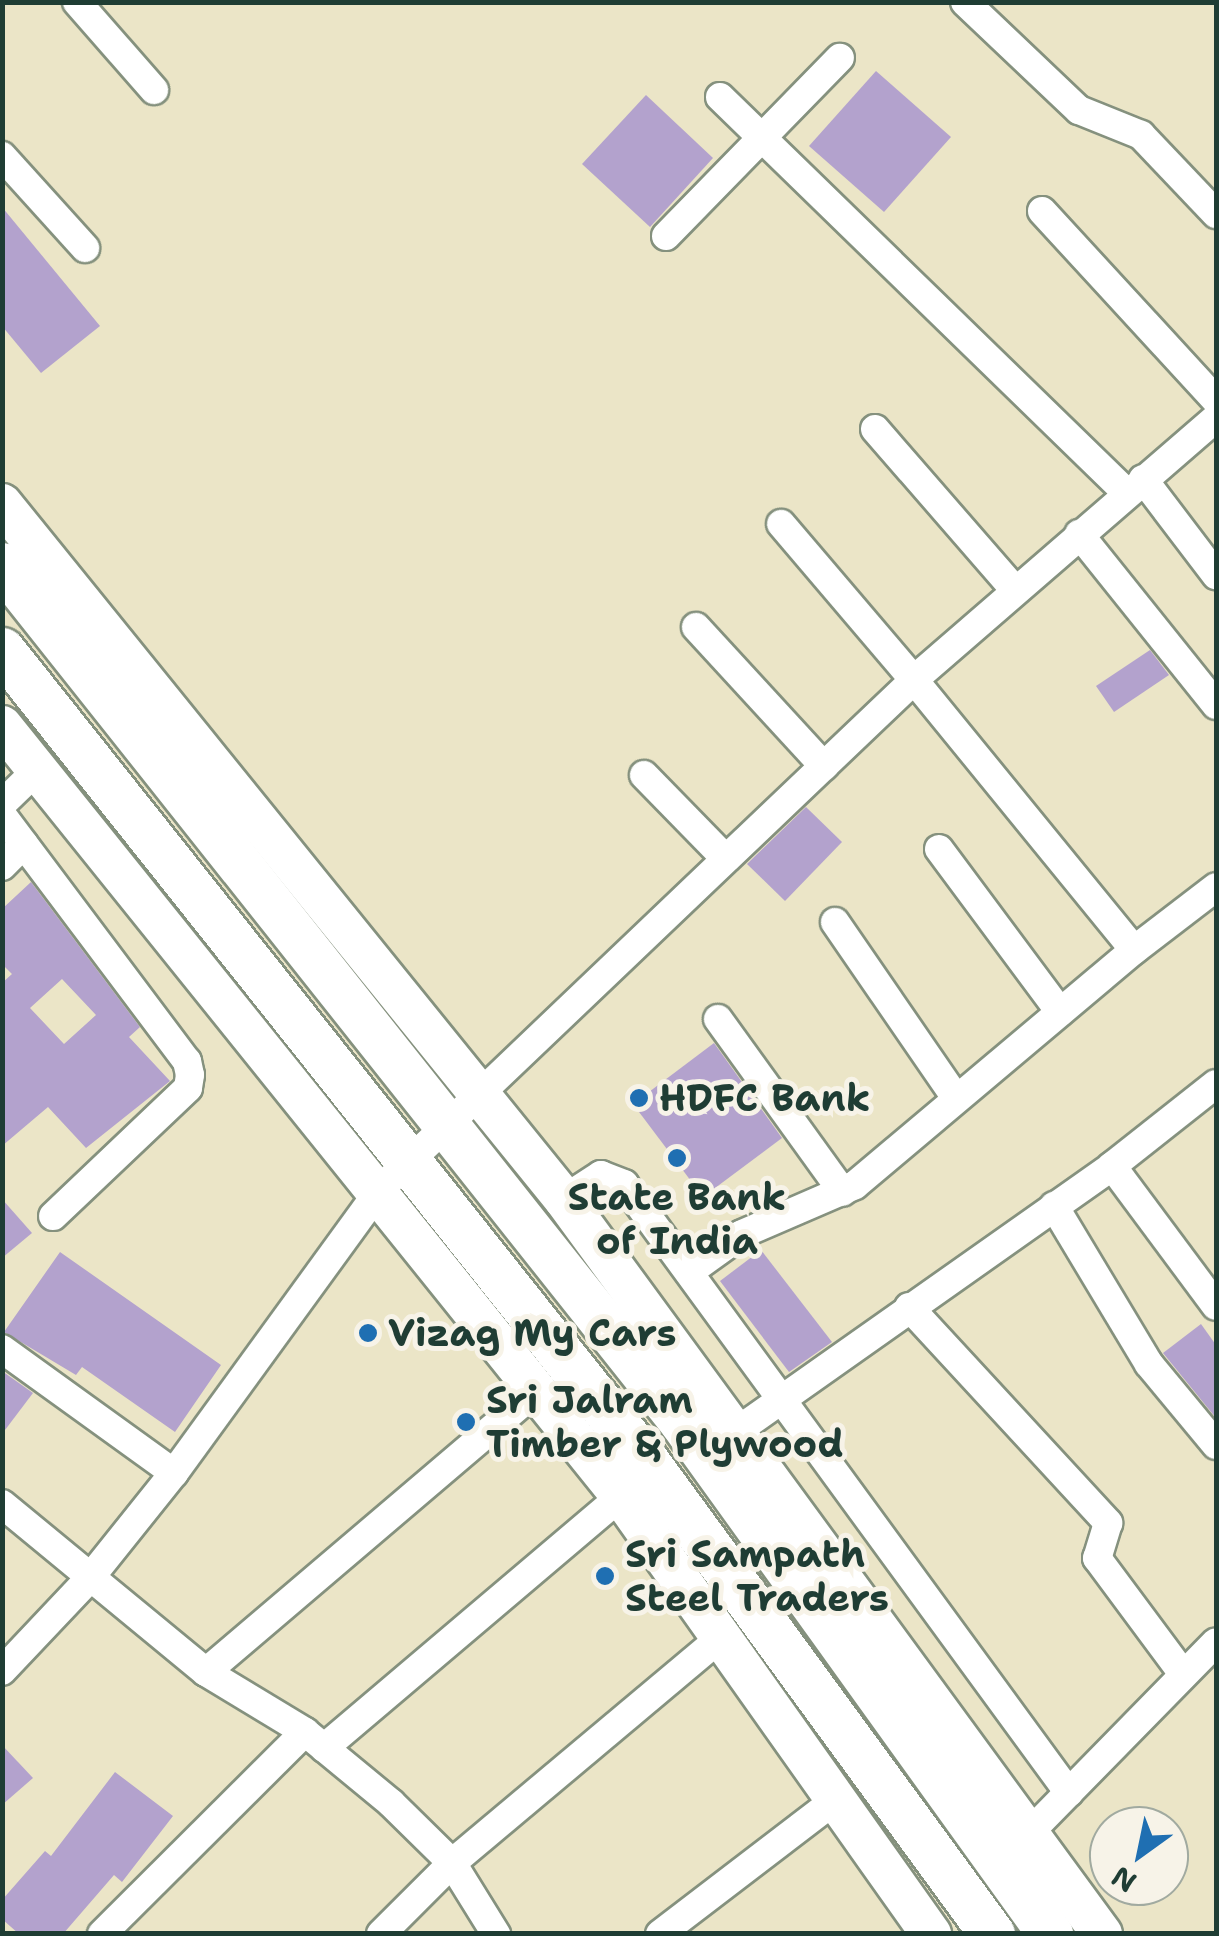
<!DOCTYPE html>
<style>
body{margin:0}
#map{position:relative;width:1219px;height:1936px;overflow:hidden;background:#ebe5c7;font-family:"Shantell Sans",sans-serif}
div>[style]{position:absolute}
.building>*{inset:0;background:#b3a2cd}
.roads{filter:drop-shadow(2px 0 #85917e) drop-shadow(-2px 0 #85917e) drop-shadow(0 2px #85917e) drop-shadow(0 -2px #85917e)}
.street>*{height:28px;margin:-14px;padding:0 14px;transform-origin:14px;border-radius:14px;background:#fff}
.secondary>*{height:40px;margin:-20px;padding:0 20px;transform-origin:20px;border-radius:20px;background:#fff}
.primary>*{height:45px;margin:-22.5px;padding:0 22.5px;transform-origin:22.5px;border-radius:22.5px;background:#fff}
.dots>*{width:28px;height:28px;translate:-50% -50%;box-sizing:border-box;border:5px solid #f7f3e8;border-radius:50%}
span{translate:-50% -50%;white-space:nowrap;text-align:center;line-height:1.15;-webkit-text-stroke:10px #f7f3e8;paint-order:stroke}
.poi-label{font-size:38px;color:#1f3d34;font-weight:700}
.left{translate:0 -50%;text-align:left}
.frame{position:absolute;inset:0;border:5px solid #1f3d34;pointer-events:none}
.north{position:absolute;left:1089px;top:1806px;width:100px;height:100px;box-sizing:border-box;background:#f7f3e8;border:2px solid #a1aaa0;border-radius:50%;rotate:213deg;font-size:28px;font-weight:700;line-height:40px;text-align:center;color:#1f3d34}
.north::after{content:'';display:block;margin:auto;width:35px;height:45px;background:#1f6fb2;clip-path:polygon(50% 0,100% 100%,50% 72%,0 100%)}
</style>
<div id="map">
<div class="building">
<i style="clip-path:polygon(876px 71px,951px 137px,884px 212px,809px 146px)"></i>
<i style="clip-path:polygon(646px 95px,713px 158px,650px 227px,582px 164px)"></i>
<i style="clip-path:polygon(2px 207px,100px 326px,41px 373px,2px 326px)"></i>
<i style="clip-path:polygon(1150px 650px,1169px 675px,1114px 712px,1096px 686px)"></i>
<i style="clip-path:polygon(806px 807px,842px 842px,785px 901px,747px 864px)"></i>
<i style="clip-path:polygon(evenodd,31px 882px,140px 1027px,129px 1037px,170px 1081px,86px 1148px,48px 1107px,2px 1146px,2px 983px,12px 974px,2px 964px,2px 909px,31px 882px,62px 979px,96px 1015px,64px 1044px,30px 1008px,62px 979px)"></i>
<i style="clip-path:polygon(714px 1043px,782px 1138px,703px 1197px,633px 1104px)"></i>
<i style="clip-path:polygon(2px 1199px,32px 1233px,2px 1258px)"></i>
<i style="clip-path:polygon(761px 1250px,832px 1342px,789px 1372px,720px 1281px)"></i>
<i style="clip-path:polygon(60px 1252px,221px 1365px,175px 1432px,82px 1367px,76px 1375px,4px 1332px)"></i>
<i style="clip-path:polygon(1201px 1324px,1216px 1345px,1216px 1418px,1163px 1353px)"></i>
<i style="clip-path:polygon(2px 1371px,33px 1393px,2px 1434px)"></i>
<i style="clip-path:polygon(2px 1745px,33px 1778px,2px 1805px)"></i>
<i style="clip-path:polygon(115px 1772px,173px 1816px,122px 1882px,114px 1875px,63px 1934px,19px 1934px,2px 1919px,2px 1900px,45px 1851px,51px 1856px)"></i>
</div>
<div class="roads">
<div class="street">
<i style="left:77px;top:2px;width:117px;rotate:48.8deg"></i>
<i style="left:965px;top:2px;width:157px;rotate:43.5deg"></i>
<i style="left:1079px;top:110px;width:67px;rotate:22deg"></i>
<i style="left:1141px;top:135px;width:109px;rotate:46.5deg"></i>
<i style="left:720px;top:97px;width:568px;rotate:44.22deg"></i>
<i style="left:2px;top:156px;width:124px;rotate:47.9deg"></i>
<i style="left:1042px;top:211px;width:257px;rotate:47.4deg"></i>
<i style="left:666px;top:236px;width:249px;rotate:-45.7deg"></i>
<i style="left:1216px;top:418px;width:400px;rotate:139.1deg"></i>
<i style="left:914px;top:680px;width:348px;rotate:50.8deg"></i>
<i style="left:1134px;top:950px;width:103px;rotate:-37.5deg"></i>
<i style="left:875px;top:429px;width:212px;rotate:49deg"></i>
<i style="left:1143px;top:479px;width:121px;rotate:52.8deg"></i>
<i style="left:1079px;top:534px;width:219px;rotate:51.3deg"></i>
<i style="left:696px;top:627px;width:189px;rotate:47.4deg"></i>
<i style="left:644px;top:775px;width:117px;rotate:45.7deg"></i>
<i style="left:2px;top:804px;width:49px;rotate:-44.2deg"></i>
<i style="left:2px;top:815px;width:308px;rotate:53.1deg"></i>
<i style="left:187px;top:1061px;width:14px;rotate:78deg"></i>
<i style="left:190px;top:1075px;width:13px;rotate:99deg"></i>
<i style="left:188px;top:1088px;width:186px;rotate:136.5deg"></i>
<i style="left:939px;top:849px;width:203px;rotate:53.4deg"></i>
<i style="left:2px;top:866px;width:31px;rotate:-45deg"></i>
<i style="left:835px;top:922px;width:214px;rotate:55.5deg"></i>
<i style="left:718px;top:1019px;width:213px;rotate:54.2deg"></i>
<i style="left:1112px;top:1166px;width:174px;rotate:53.4deg"></i>
<i style="left:564px;top:1199px;width:44px;rotate:-33deg"></i>
<i style="left:601px;top:1175px;width:25px;rotate:21deg"></i>
<i style="left:624px;top:1184px;width:754px;rotate:53.84deg"></i>
<i style="left:1054px;top:1206px;width:184px;rotate:59deg"></i>
<i style="left:1149px;top:1364px;width:105px;rotate:50.4deg"></i>
<i style="left:689px;top:1272px;width:65px;rotate:-35.6deg"></i>
<i style="left:742px;top:1234px;width:123px;rotate:-23.4deg"></i>
<i style="left:855px;top:1185px;width:365px;rotate:-40.1deg"></i>
<i style="left:909px;top:1307px;width:294px;rotate:47.3deg"></i>
<i style="left:1108px;top:1523px;width:37px;rotate:107deg"></i>
<i style="left:1097px;top:1558px;width:144px;rotate:53.4deg"></i>
<i style="left:2px;top:1349px;width:212px;rotate:35.8deg"></i>
<i style="left:737px;top:1431px;width:459px;rotate:-35.2deg"></i>
<i style="left:1112px;top:1166px;width:132px;rotate:-38.3deg"></i>
<i style="left:2px;top:1504px;width:264px;rotate:39.5deg"></i>
<i style="left:206px;top:1672px;width:116px;rotate:31.2deg"></i>
<i style="left:305px;top:1732px;width:112px;rotate:39.5deg"></i>
<i style="left:391px;top:1803px;width:86px;rotate:44.5deg"></i>
<i style="left:452px;top:1863px;width:84px;rotate:58.2deg"></i>
<i style="left:2px;top:1671px;width:127px;rotate:-46.6deg"></i>
<i style="left:89px;top:1579px;width:136px;rotate:-51.3deg"></i>
<i style="left:174px;top:1473px;width:351px;rotate:-54deg"></i>
<i style="left:380px;top:1189px;width:738px;rotate:-43.63deg"></i>
<i style="left:914px;top:680px;width:205px;rotate:-130.4deg"></i>
<i style="left:206px;top:1672px;width:436px;rotate:-40.4deg"></i>
<i style="left:324px;top:1748px;width:390px;rotate:-40.3deg"></i>
<i style="left:1031px;top:1831px;width:264px;rotate:-45.6deg"></i>
<i style="left:102px;top:1934px;width:286px;rotate:-44.9deg"></i>
<i style="left:381px;top:1934px;width:100px;rotate:-45deg"></i>
<i style="left:452px;top:1863px;width:351px;rotate:-40deg"></i>
<i style="left:660px;top:1934px;width:225px;rotate:-37.4deg"></i>
</div>
<div class="secondary">
<i style="left:2px;top:504px;width:894px;rotate:51.04deg"></i>
<i style="left:564px;top:1199px;width:911px;rotate:53.8deg"></i>
<i style="left:2px;top:726px;width:988px;rotate:51.2deg"></i>
<i style="left:621px;top:1496px;width:537px;rotate:54.71deg"></i>
</div>
<div class="primary">
<i style="left:2px;top:565px;width:1094px;rotate:51.57deg"></i>
<i style="left:682px;top:1422px;width:631px;rotate:54.29deg"></i>
<i style="left:2px;top:650px;width:1032px;rotate:51.53deg"></i>
<i style="left:644px;top:1458px;width:590px;rotate:53.83deg"></i>
</div>
</div>
<div class="dots">
<i style="left:639px;top:1098px;background:#1f6fb2"></i>
<i style="left:677px;top:1158px;background:#1f6fb2"></i>
<i style="left:368px;top:1333px;background:#1f6fb2"></i>
<i style="left:466px;top:1422px;background:#1f6fb2"></i>
<i style="left:605px;top:1576px;background:#1f6fb2"></i>
</div>
<div class="poi-label">
<span class="left" style="left:659px;top:1098px">HDFC Bank</span>
<span style="left:677px;top:1219px">State Bank<br>of India</span>
<span class="left" style="left:388px;top:1333px">Vizag My Cars</span>
<span class="left" style="left:486px;top:1422px">Sri Jalram<br>Timber &amp; Plywood</span>
<span class="left" style="left:625px;top:1576px">Sri Sampath<br>Steel Traders</span>
</div>
<div class="frame"></div>
<div class="north">N</div>
</div>
